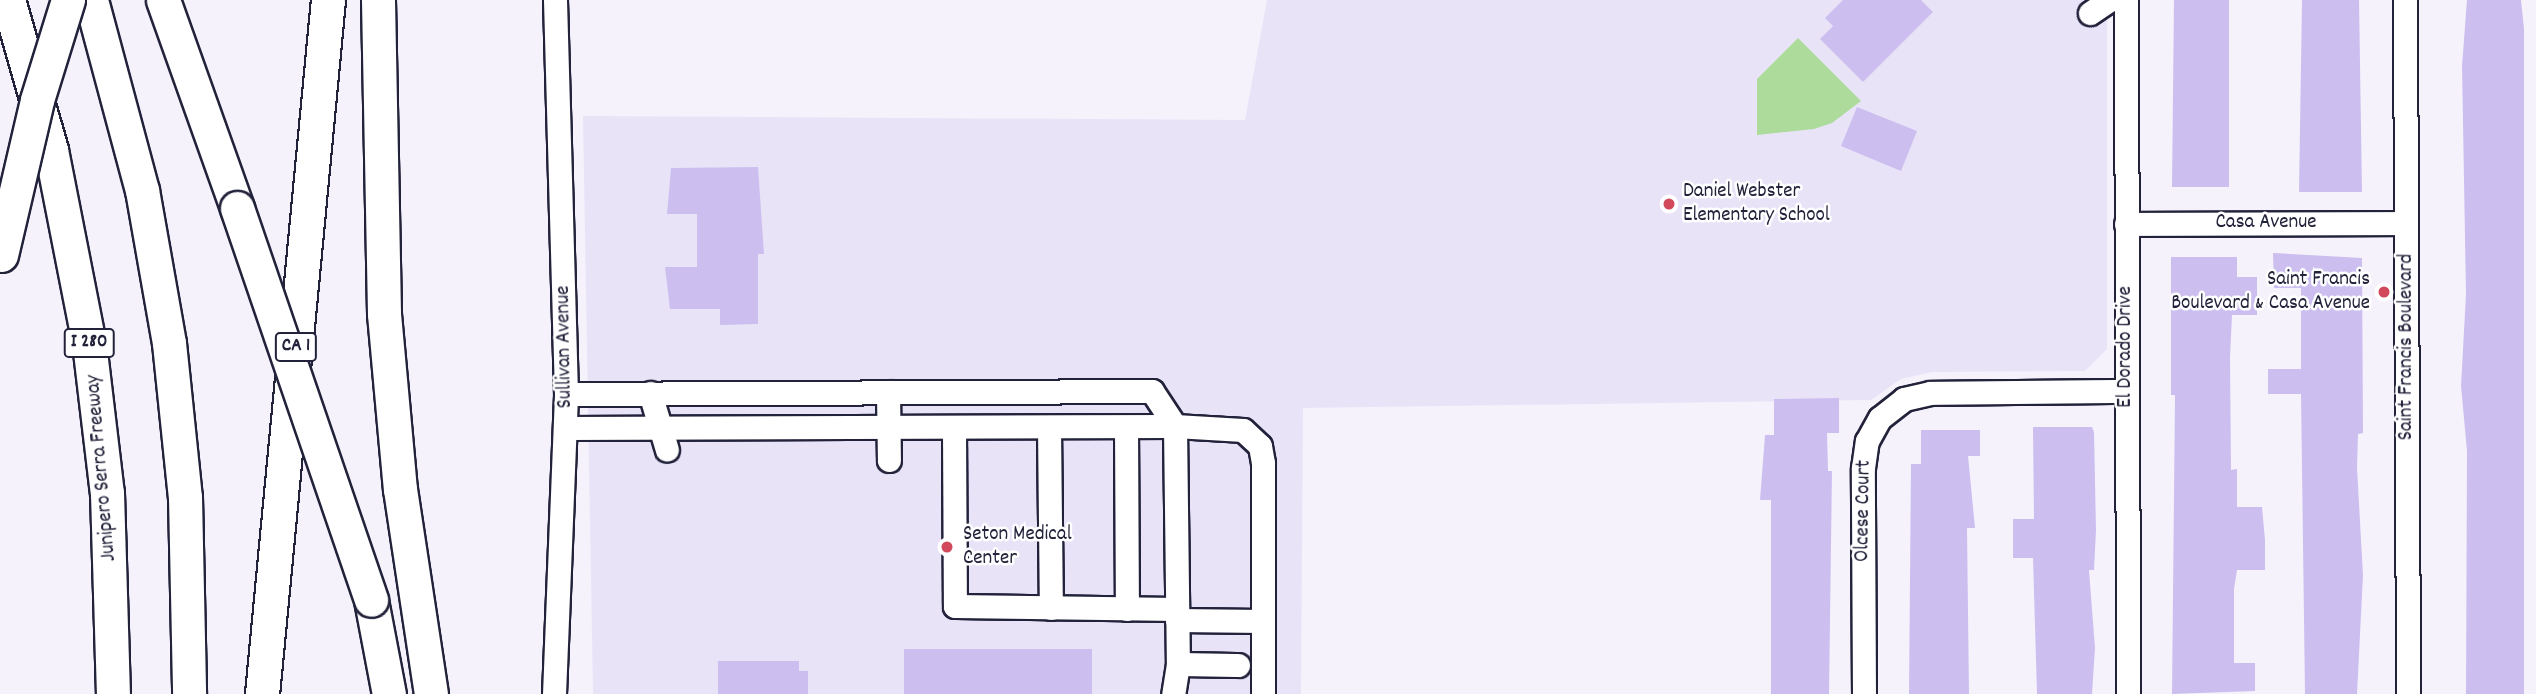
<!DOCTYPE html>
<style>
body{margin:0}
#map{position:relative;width:2536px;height:694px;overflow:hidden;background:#f5f2fc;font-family:Dekko,sans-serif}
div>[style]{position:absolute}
.built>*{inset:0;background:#e9e3f8}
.green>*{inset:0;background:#addb9b}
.building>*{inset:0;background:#ccbff0}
.roads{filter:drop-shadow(2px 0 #22223b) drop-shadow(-2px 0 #22223b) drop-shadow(0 2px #22223b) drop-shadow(0 -2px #22223b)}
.minor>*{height:23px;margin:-11.5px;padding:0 11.5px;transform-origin:11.5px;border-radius:11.5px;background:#fff}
.highway>*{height:33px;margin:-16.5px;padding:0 16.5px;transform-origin:16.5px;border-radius:16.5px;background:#fff}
.bridges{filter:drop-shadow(2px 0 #22223b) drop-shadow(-2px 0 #22223b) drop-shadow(0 2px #22223b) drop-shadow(0 -2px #22223b)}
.highway-bridge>*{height:33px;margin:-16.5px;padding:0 16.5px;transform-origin:16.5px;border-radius:16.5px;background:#fff}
.dots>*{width:19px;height:19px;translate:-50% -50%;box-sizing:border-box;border:4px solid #fff;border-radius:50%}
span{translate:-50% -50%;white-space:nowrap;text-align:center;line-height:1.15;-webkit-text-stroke:5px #fff;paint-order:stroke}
.shield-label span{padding:2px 5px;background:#fff;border:2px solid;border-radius:5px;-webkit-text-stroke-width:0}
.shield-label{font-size:19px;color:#22223b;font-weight:700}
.poi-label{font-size:21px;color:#22223b}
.left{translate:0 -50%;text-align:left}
.right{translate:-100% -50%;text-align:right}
.street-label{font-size:21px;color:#22223b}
</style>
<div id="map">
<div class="built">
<i style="clip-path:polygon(1267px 0,2107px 0,2107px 349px,2085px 371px,1932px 372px,1901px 379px,1871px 400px,1303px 408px,1301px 694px,593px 694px,583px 116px,1245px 120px)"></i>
</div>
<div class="green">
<i style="clip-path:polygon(1798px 38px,1861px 101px,1832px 123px,1814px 129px,1757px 135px,1757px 79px)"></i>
</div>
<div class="building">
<i style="clip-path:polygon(1843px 0,1921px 0,1933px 12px,1863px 82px,1820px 39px,1833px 26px,1825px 18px)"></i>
<i style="clip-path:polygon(2174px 0,2229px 0,2229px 187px,2172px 187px)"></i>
<i style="clip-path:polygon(2302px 0,2359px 0,2362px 192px,2299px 192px)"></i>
<i style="clip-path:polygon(2467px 0,2521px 0,2524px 29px,2524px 694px,2466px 694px,2467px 451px,2461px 386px,2466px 294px,2462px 66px)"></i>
<i style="clip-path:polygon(1857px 107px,1917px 131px,1901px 171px,1841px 146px)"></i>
<i style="clip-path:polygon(758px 167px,764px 254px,758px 254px,758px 324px,720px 325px,720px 309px,670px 309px,665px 267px,697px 267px,697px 214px,667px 214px,671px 168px)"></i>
<i style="clip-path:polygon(2273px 253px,2362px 258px,2363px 433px,2358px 434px,2357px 468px,2363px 575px,2357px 694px,2305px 694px,2301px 394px,2268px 394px,2268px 369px,2301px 369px,2301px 288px,2274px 288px)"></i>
<i style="clip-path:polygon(2171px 257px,2237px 257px,2237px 277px,2257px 277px,2257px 315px,2232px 315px,2230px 357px,2231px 470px,2237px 469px,2237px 507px,2262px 507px,2265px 540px,2265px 570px,2237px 570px,2234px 589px,2234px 663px,2255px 663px,2255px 691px,2172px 694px,2175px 395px,2171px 395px)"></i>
<i style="clip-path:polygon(1839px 398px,1839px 433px,1827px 433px,1828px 471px,1832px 471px,1829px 694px,1771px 694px,1771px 500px,1760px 500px,1765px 435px,1774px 435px,1774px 399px)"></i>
<i style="clip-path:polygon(2033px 427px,2092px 427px,2094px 432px,2096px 530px,2094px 570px,2089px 570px,2095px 648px,2092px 694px,2037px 694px,2033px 558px,2013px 558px,2013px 519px,2034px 519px)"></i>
<i style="clip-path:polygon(1921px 430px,1980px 430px,1980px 456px,1968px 456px,1975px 528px,1967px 528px,1969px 694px,1909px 694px,1911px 464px,1921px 464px)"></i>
<i style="clip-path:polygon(904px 649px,1092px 649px,1092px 694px,904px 694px)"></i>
<i style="clip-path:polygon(718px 661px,799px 661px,799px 671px,808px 671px,808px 694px,718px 694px)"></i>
</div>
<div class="roads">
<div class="minor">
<i style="left:2126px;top:0;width:694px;rotate:89.83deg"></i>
<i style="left:2405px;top:0;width:694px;rotate:89.75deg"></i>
<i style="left:2090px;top:13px;width:23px;rotate:-34deg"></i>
<i style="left:2126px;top:224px;width:280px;rotate:-0.2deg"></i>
<i style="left:888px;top:392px;width:68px;rotate:89.2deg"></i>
<i style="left:650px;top:393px;width:59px;rotate:73.4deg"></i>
<i style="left:566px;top:394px;width:586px;rotate:-0.29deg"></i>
<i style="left:1152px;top:391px;width:42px;rotate:56.7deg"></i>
<i style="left:1175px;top:426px;width:238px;rotate:89.3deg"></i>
<i style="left:1178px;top:664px;width:30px;rotate:99deg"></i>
<i style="left:1049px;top:427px;width:181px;rotate:89.4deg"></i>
<i style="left:1126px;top:427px;width:182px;rotate:89.7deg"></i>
<i style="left:566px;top:428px;width:609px;rotate:-0.19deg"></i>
<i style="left:1175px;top:426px;width:68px;rotate:3.4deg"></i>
<i style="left:1243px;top:430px;width:23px;rotate:43deg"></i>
<i style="left:1260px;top:446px;width:17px;rotate:80deg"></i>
<i style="left:1263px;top:463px;width:231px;rotate:90deg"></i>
<i style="left:954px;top:428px;width:178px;rotate:89.7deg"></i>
<i style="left:955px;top:606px;width:222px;rotate:0.8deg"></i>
<i style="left:1177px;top:620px;width:86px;rotate:0.7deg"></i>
<i style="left:1178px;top:664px;width:60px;rotate:1deg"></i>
<i style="left:554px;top:694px;width:300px;rotate:-87.7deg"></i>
<i style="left:566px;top:394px;width:394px;rotate:-91.6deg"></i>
<i style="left:1864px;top:694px;width:226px;rotate:-90.3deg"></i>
<i style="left:1863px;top:468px;width:27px;rotate:-82deg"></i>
<i style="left:1867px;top:441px;width:26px;rotate:-61deg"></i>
<i style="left:1880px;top:418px;width:31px;rotate:-38deg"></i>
<i style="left:1904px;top:399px;width:27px;rotate:-13deg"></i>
<i style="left:1930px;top:393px;width:196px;rotate:-0.6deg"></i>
</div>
<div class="highway">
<i style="left:8px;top:0;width:156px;rotate:74deg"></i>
<i style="left:51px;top:150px;width:197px;rotate:78.9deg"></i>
<i style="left:89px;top:343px;width:151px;rotate:83.2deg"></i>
<i style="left:107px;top:493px;width:201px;rotate:88.3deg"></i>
<i style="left:91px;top:0;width:197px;rotate:75deg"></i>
<i style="left:142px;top:190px;width:155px;rotate:80deg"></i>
<i style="left:169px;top:343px;width:155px;rotate:84.1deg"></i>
<i style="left:185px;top:497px;width:197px;rotate:88.8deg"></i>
<i style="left:163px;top:0;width:221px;rotate:70.4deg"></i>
<i style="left:378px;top:0;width:314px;rotate:88.9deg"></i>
<i style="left:384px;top:314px;width:176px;rotate:84.8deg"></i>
<i style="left:400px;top:489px;width:207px;rotate:81.4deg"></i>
<i style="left:371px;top:600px;width:96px;rotate:79.2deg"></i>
<i style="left:262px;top:694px;width:697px;rotate:-84.57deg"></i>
</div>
</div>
<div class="bridges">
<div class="highway-bridge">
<i style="left:237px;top:208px;width:414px;rotate:71.1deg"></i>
<i style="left:1px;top:255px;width:159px;rotate:-76.9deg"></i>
<i style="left:37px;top:100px;width:105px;rotate:-72.8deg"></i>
</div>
</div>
<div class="dots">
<i style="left:1669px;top:204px;background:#d1495b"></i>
<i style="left:2384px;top:292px;background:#d1495b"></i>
<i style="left:947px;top:547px;background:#d1495b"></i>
</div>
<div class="shield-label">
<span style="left:89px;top:343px">I 280</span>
<span style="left:296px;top:347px">CA 1</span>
</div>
<div class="poi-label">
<span class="left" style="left:1683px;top:204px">Daniel Webster<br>Elementary School</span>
<span class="right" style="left:2370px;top:292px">Saint Francis<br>Boulevard &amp; Casa Avenue</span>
<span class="left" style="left:963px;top:547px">Seton Medical<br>Center</span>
</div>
<div class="street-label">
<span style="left:2266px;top:223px">Casa Avenue</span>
<span style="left:565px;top:347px;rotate:-91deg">Sullivan Avenue</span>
<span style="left:2126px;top:347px;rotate:-90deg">El Dorado Drive</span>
<span style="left:2407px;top:347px;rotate:-90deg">Saint Francis Boulevard</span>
<span style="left:102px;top:468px;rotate:-95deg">Junipero Serra Freeway</span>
<span style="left:1864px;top:511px;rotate:-89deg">Olcese Court</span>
</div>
</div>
